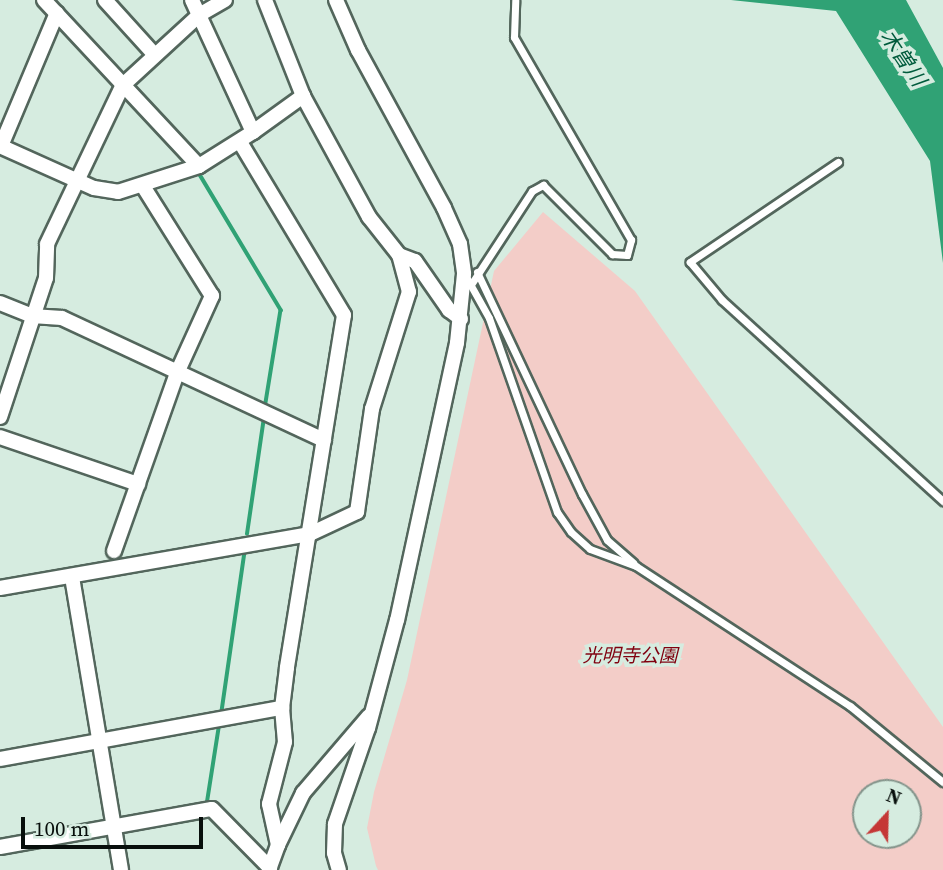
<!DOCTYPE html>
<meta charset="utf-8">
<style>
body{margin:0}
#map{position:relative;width:943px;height:870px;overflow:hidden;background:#d6ece0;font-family:"Source Serif 4","Noto Sans JP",serif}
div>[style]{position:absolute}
.green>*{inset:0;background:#f3cdc8}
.water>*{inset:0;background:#30a275}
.stream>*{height:3.5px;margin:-1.75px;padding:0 1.75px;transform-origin:1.75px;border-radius:1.75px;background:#30a275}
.roads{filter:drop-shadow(2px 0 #53665c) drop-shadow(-2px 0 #53665c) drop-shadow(0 2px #53665c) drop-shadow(0 -2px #53665c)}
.lane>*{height:7px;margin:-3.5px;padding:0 3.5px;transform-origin:3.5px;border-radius:3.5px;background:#fff}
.street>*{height:14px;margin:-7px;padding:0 7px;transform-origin:7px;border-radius:7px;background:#fff}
span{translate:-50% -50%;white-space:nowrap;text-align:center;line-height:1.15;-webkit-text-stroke:7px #d6ece0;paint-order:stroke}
.park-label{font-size:19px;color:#80010f;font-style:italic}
.water-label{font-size:21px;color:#005b3c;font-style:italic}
.north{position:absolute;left:852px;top:779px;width:70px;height:70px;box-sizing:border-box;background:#d6ece0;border:2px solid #84948b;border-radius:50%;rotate:22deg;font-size:19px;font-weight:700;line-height:28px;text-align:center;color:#080f0c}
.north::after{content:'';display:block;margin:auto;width:24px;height:32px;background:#c53736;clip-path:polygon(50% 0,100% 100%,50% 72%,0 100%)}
.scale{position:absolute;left:21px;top:817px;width:182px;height:32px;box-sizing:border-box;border:4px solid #080f0c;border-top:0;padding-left:9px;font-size:21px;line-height:24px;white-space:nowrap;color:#080f0c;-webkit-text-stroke:5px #d6ece0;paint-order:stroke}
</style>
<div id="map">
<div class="green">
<i style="clip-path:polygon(evenodd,543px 212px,635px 291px,943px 727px,943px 870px,378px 870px,376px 866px,367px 828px,374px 792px,407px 680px,494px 271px,543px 212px,866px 793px,908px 793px,908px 835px,866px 835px,866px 793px)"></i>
</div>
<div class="water">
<i style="clip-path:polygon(731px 0,906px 0,943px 68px,943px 263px,930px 161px,836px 11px)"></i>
</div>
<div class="stream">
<i style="left:199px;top:173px;width:160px;rotate:59.1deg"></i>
<i style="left:281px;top:310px;width:94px;rotate:99.2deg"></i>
<i style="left:247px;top:534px;width:118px;rotate:-81.7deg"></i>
<i style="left:221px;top:715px;width:168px;rotate:-81.8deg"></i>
<i style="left:207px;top:802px;width:78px;rotate:-81.1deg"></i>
</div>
<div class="roads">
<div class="lane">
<i style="left:838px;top:162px;width:179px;rotate:146deg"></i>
<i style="left:690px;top:262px;width:50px;rotate:49.9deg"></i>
<i style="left:722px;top:300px;width:299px;rotate:42.3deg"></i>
<i style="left:477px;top:272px;width:246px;rotate:64.7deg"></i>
<i style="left:582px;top:494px;width:52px;rotate:61.5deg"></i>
<i style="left:607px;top:540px;width:35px;rotate:41deg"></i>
<i style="left:465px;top:275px;width:49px;rotate:60.8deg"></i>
<i style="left:489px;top:318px;width:206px;rotate:70.7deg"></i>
<i style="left:557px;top:512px;width:24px;rotate:55deg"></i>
<i style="left:571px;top:532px;width:25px;rotate:42deg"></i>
<i style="left:590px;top:549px;width:49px;rotate:20.3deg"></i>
<i style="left:636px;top:566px;width:256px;rotate:33.2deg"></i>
<i style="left:850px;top:706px;width:120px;rotate:39.3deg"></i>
<i style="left:472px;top:283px;width:110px;rotate:-56.9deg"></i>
<i style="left:532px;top:191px;width:13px;rotate:-29deg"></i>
<i style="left:543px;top:185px;width:98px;rotate:45deg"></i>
<i style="left:612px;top:254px;width:15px;rotate:4deg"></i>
<i style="left:627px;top:255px;width:16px;rotate:-75deg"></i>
<i style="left:631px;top:240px;width:234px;rotate:-120deg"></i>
<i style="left:514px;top:37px;width:37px;rotate:-88deg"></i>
</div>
<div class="street">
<i style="left:44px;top:0;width:227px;rotate:47deg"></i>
<i style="left:105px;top:0;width:73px;rotate:47.8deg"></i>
<i style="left:265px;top:0;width:103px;rotate:68.4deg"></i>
<i style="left:303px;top:96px;width:138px;rotate:61.4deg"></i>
<i style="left:369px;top:217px;width:48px;rotate:51.7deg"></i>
<i style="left:399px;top:255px;width:17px;rotate:21deg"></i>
<i style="left:415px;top:261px;width:60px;rotate:55.2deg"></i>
<i style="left:449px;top:310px;width:15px;rotate:37deg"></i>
<i style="left:336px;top:0;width:55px;rotate:66.3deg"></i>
<i style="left:358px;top:50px;width:180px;rotate:61.4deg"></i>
<i style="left:444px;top:208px;width:39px;rotate:66deg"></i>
<i style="left:460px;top:244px;width:30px;rotate:82deg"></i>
<i style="left:464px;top:274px;width:69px;rotate:95.8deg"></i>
<i style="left:457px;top:343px;width:283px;rotate:102.2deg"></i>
<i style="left:397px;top:620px;width:112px;rotate:105deg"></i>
<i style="left:368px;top:728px;width:102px;rotate:109deg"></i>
<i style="left:335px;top:824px;width:29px;rotate:92deg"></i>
<i style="left:334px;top:853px;width:18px;rotate:74deg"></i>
<i style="left:253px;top:132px;width:62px;rotate:-35.8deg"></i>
<i style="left:240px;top:142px;width:202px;rotate:59deg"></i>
<i style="left:344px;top:315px;width:358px;rotate:99.2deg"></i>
<i style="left:287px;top:668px;width:40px;rotate:97.1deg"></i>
<i style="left:282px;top:708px;width:34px;rotate:85deg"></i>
<i style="left:285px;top:742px;width:64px;rotate:104.5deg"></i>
<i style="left:269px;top:804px;width:42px;rotate:77.6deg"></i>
<i style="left:278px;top:845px;width:27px;rotate:110deg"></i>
<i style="left:0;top:146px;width:103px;rotate:24.1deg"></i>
<i style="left:94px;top:188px;width:24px;rotate:9deg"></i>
<i style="left:118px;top:192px;width:85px;rotate:-17.8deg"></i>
<i style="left:199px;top:166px;width:64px;rotate:-32.2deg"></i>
<i style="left:253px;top:132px;width:145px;rotate:-114.8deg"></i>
<i style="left:1px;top:146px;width:144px;rotate:-67.2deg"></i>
<i style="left:0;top:303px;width:35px;rotate:22deg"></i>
<i style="left:32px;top:316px;width:30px;rotate:4deg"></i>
<i style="left:62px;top:318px;width:289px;rotate:25deg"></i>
<i style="left:0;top:417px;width:146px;rotate:-71.7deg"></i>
<i style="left:46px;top:278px;width:34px;rotate:-88deg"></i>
<i style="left:47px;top:244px;width:176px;rotate:-64.5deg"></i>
<i style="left:123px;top:85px;width:103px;rotate:-42.6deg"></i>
<i style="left:199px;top:15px;width:30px;rotate:-30deg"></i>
<i style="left:0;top:437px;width:146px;rotate:18.8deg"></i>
<i style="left:114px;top:551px;width:189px;rotate:-70.5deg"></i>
<i style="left:177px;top:373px;width:85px;rotate:-65.6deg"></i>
<i style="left:212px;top:296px;width:130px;rotate:-122.1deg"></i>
<i style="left:72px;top:577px;width:297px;rotate:80.5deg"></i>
<i style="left:0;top:588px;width:315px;rotate:-9.9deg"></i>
<i style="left:310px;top:534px;width:52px;rotate:-25.1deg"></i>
<i style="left:357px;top:512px;width:104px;rotate:-81.7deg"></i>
<i style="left:372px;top:409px;width:123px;rotate:-72.5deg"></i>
<i style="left:409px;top:292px;width:38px;rotate:-105deg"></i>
<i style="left:0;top:759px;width:287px;rotate:-10.3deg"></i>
<i style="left:278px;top:845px;width:58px;rotate:-64.3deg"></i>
<i style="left:303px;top:793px;width:101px;rotate:-49.4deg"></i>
<i style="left:0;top:847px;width:215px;rotate:-10.2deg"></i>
<i style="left:212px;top:809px;width:83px;rotate:45.5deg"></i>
</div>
</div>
<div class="park-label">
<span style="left:630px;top:656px">光明寺公園</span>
</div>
<div class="water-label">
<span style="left:903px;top:58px;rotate:56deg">木曽川</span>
</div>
<div class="north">N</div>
<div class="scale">100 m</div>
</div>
